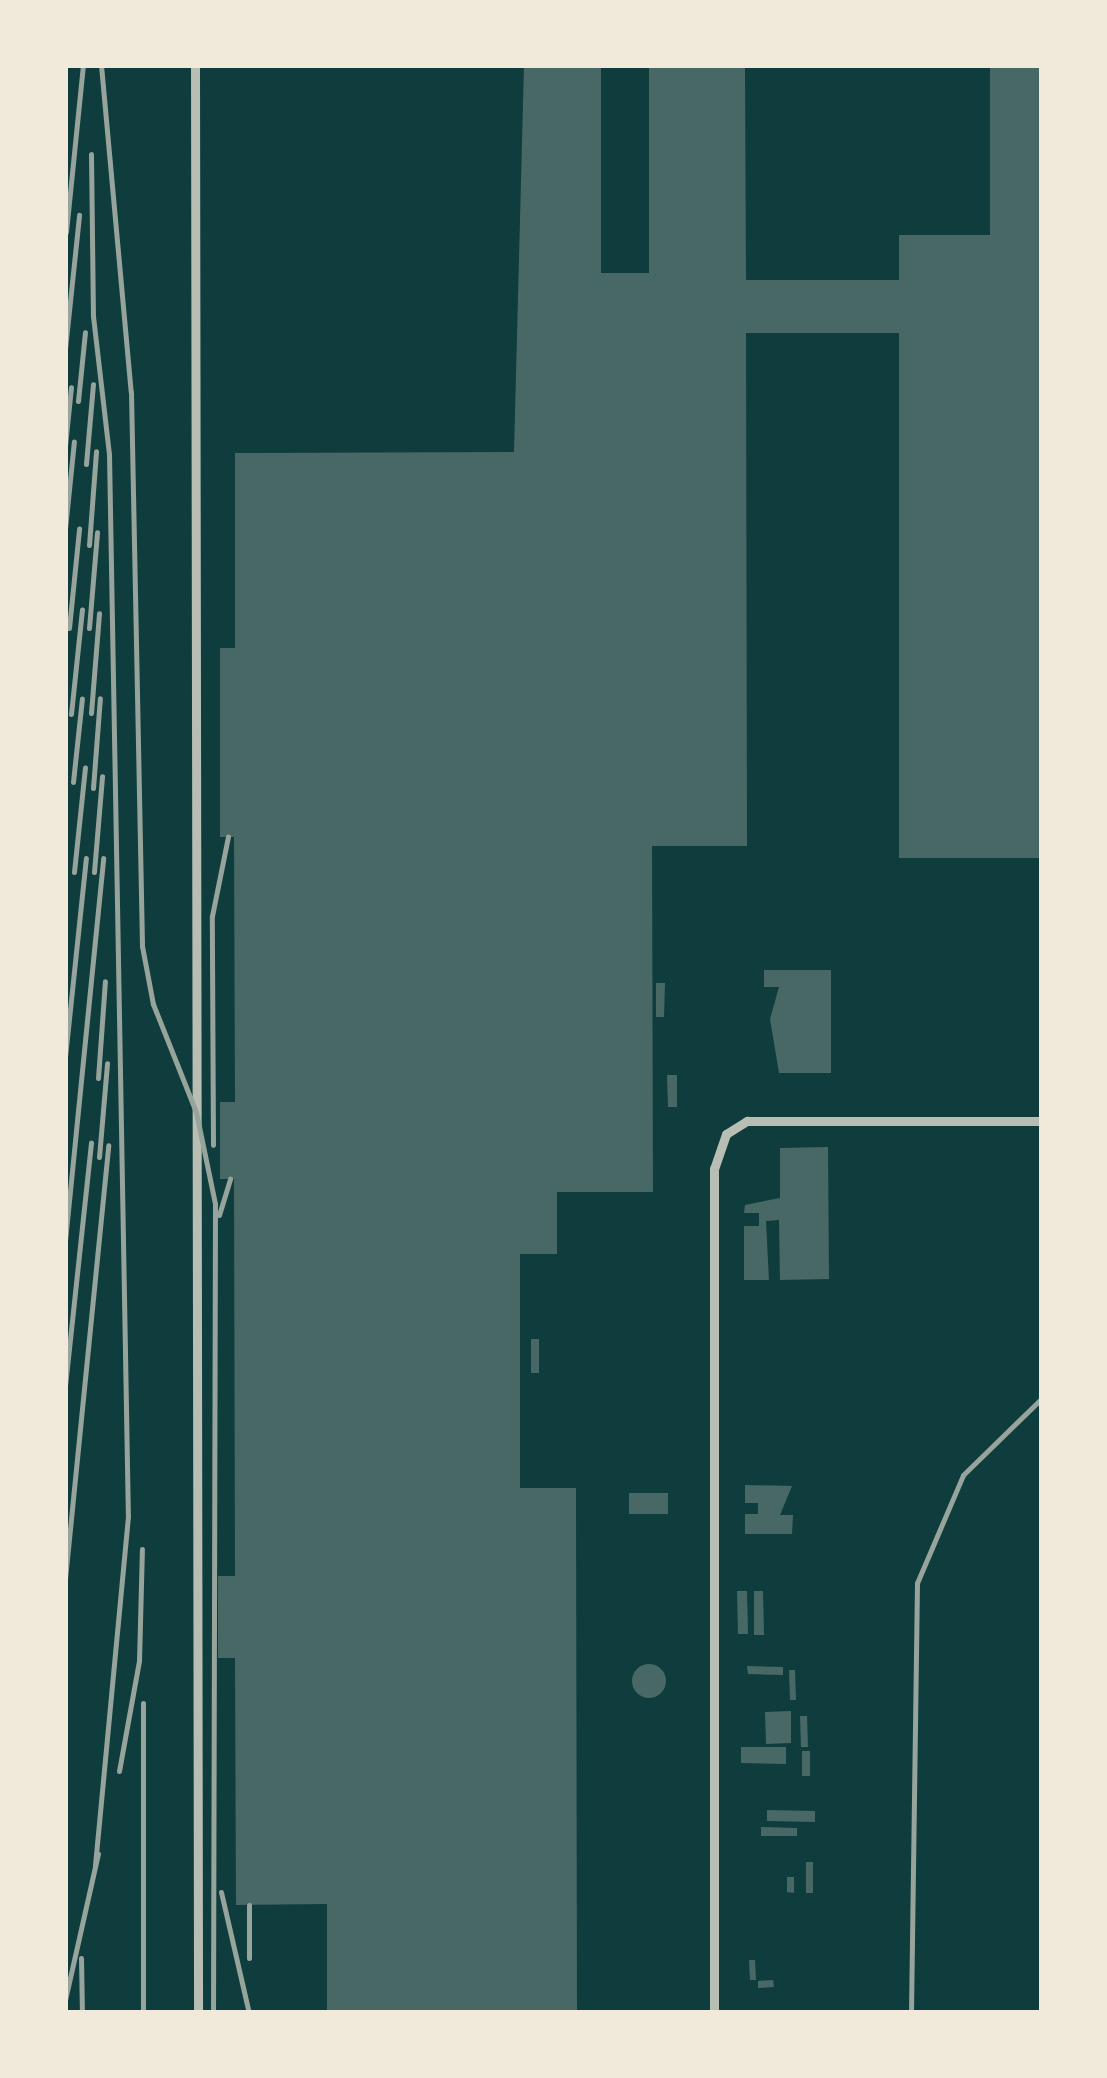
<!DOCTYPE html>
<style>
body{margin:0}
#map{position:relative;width:1107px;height:2078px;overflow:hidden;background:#0f3d3e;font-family:"Sofia Sans Condensed",sans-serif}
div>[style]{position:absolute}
.building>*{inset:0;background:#486865}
.round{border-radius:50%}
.minor>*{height:9px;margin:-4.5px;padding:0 4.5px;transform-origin:4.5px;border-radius:4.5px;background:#b8beb3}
.rail>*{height:5px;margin:-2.5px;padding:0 2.5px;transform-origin:2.5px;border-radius:2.5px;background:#97a49c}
span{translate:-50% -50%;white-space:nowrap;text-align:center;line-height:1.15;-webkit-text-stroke:10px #f1e9da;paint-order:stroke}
.frame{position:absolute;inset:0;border:68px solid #f1e9da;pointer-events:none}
</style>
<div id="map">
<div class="building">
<i style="clip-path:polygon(524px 65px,601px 65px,601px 273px,649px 273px,649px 65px,745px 65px,746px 280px,899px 280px,899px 235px,990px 235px,990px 65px,1042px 65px,1042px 858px,899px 858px,899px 333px,746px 333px,747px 846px,652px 846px,653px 1192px,557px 1192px,557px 1254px,520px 1254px,520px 1488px,576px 1488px,577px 2013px,327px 2013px,327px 1904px,236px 1905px,235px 1658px,218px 1658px,218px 1576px,235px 1576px,234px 1179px,220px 1179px,220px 1102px,235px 1102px,234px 837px,220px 837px,220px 648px,235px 648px,235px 453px,514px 452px)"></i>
<i style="clip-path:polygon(764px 970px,831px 970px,831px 1073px,779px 1073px,770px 1019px,779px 987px,764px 987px)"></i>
<i style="clip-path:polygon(656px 983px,665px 983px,664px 1017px,656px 1017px)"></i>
<i style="clip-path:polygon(667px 1075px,677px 1075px,677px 1107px,668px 1107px)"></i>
<i style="clip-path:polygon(828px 1147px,829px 1279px,780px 1280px,779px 1220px,766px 1221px,769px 1280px,744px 1280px,744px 1226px,759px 1226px,759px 1213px,744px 1213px,745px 1205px,780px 1198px,780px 1148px)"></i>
<i style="clip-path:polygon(531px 1339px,539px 1339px,539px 1373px,531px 1373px)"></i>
<i style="clip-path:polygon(745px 1485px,792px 1486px,780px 1515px,793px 1515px,792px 1534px,745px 1534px,745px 1514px,758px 1514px,758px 1503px,745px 1503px)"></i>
<i style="clip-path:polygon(629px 1493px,668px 1493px,668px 1514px,629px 1514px)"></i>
<i style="clip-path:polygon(737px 1591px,747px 1591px,748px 1634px,738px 1634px)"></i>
<i style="clip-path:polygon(754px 1591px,763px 1591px,764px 1635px,754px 1635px)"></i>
<i class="round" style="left:632px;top:1664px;width:34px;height:34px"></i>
<i style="clip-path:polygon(747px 1666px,783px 1667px,783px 1675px,748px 1674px)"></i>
<i style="clip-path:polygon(789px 1670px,795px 1670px,796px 1700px,790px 1700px)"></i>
<i style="clip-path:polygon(791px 1711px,791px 1743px,766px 1744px,765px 1712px)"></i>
<i style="clip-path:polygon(800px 1716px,807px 1716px,808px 1747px,801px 1747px)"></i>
<i style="clip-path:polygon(741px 1747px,786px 1747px,786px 1764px,741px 1763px)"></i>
<i style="clip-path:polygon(802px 1751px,810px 1751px,810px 1776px,802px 1776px)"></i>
<i style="clip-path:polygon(767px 1810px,815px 1811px,815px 1822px,767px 1821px)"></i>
<i style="clip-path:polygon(761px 1827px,797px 1828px,797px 1836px,761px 1836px)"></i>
<i style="clip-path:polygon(806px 1862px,813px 1862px,813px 1893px,806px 1893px)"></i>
<i style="clip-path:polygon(787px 1877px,794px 1877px,794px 1893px,787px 1892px)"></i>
<i style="clip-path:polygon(749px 1960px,755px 1960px,756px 1980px,750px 1980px)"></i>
<i style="clip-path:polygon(773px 1980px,774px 1987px,758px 1988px,758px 1981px)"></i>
</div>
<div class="minor">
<i style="left:195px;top:65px;width:1948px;rotate:89.91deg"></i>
<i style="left:714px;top:2013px;width:844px;rotate:-90deg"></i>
<i style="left:714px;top:1169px;width:37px;rotate:-71deg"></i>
<i style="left:726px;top:1134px;width:25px;rotate:-32deg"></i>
<i style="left:747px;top:1121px;width:295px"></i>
</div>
<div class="rail">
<i style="left:101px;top:65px;width:328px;rotate:84.8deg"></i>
<i style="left:131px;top:392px;width:554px;rotate:88.86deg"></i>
<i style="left:142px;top:946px;width:59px;rotate:79.3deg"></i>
<i style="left:153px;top:1004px;width:116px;rotate:68.3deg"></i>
<i style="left:196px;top:1112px;width:94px;rotate:78.3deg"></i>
<i style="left:215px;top:1204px;width:809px;rotate:90.14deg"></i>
<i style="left:91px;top:154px;width:162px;rotate:89.3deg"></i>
<i style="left:93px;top:316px;width:139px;rotate:83.4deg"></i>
<i style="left:109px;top:454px;width:1062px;rotate:88.98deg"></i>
<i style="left:128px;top:1516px;width:352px;rotate:95.4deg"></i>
<i style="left:66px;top:232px;width:168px;rotate:-84.2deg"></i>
<i style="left:65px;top:349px;width:135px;rotate:-84deg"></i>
<i style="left:78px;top:401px;width:69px;rotate:-84.2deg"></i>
<i style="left:65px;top:446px;width:59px;rotate:-84.2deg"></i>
<i style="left:86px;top:464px;width:80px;rotate:-85deg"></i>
<i style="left:65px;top:529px;width:88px;rotate:-84.2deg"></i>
<i style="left:89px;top:545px;width:94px;rotate:-85.7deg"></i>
<i style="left:69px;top:628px;width:100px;rotate:-84.2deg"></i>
<i style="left:89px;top:628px;width:96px;rotate:-85.2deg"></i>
<i style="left:91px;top:713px;width:100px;rotate:-85.4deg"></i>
<i style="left:71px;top:714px;width:105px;rotate:-84deg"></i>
<i style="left:73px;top:782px;width:84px;rotate:-83.9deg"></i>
<i style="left:93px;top:788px;width:90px;rotate:-85.6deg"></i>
<i style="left:74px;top:872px;width:105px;rotate:-84deg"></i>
<i style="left:94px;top:872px;width:96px;rotate:-85.2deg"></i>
<i style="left:65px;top:1057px;width:200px;rotate:-84deg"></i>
<i style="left:98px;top:1078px;width:97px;rotate:-85.9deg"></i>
<i style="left:213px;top:1145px;width:229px;rotate:-90.3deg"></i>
<i style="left:212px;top:916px;width:81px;rotate:-78.6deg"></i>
<i style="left:99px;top:1157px;width:94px;rotate:-85.1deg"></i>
<i style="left:219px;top:1215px;width:38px;rotate:-73deg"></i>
<i style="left:65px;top:1241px;width:385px;rotate:-84.3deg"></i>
<i style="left:65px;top:1386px;width:245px;rotate:-83.9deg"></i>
<i style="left:65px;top:1579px;width:436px;rotate:-84.3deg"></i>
<i style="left:119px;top:1771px;width:112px;rotate:-79.7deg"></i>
<i style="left:139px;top:1661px;width:112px;rotate:-88.5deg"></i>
<i style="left:221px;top:1892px;width:124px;rotate:77deg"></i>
<i style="left:81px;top:1958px;width:55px;rotate:89deg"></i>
<i style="left:249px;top:1958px;width:53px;rotate:-90deg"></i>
<i style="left:65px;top:2000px;width:150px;rotate:-77.3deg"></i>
<i style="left:143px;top:2013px;width:310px;rotate:-90deg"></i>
<i style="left:911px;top:2013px;width:430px;rotate:-89.2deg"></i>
<i style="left:917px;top:1583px;width:117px;rotate:-66.9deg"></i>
<i style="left:963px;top:1475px;width:110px;rotate:-44.3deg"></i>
</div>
<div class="frame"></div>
</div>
